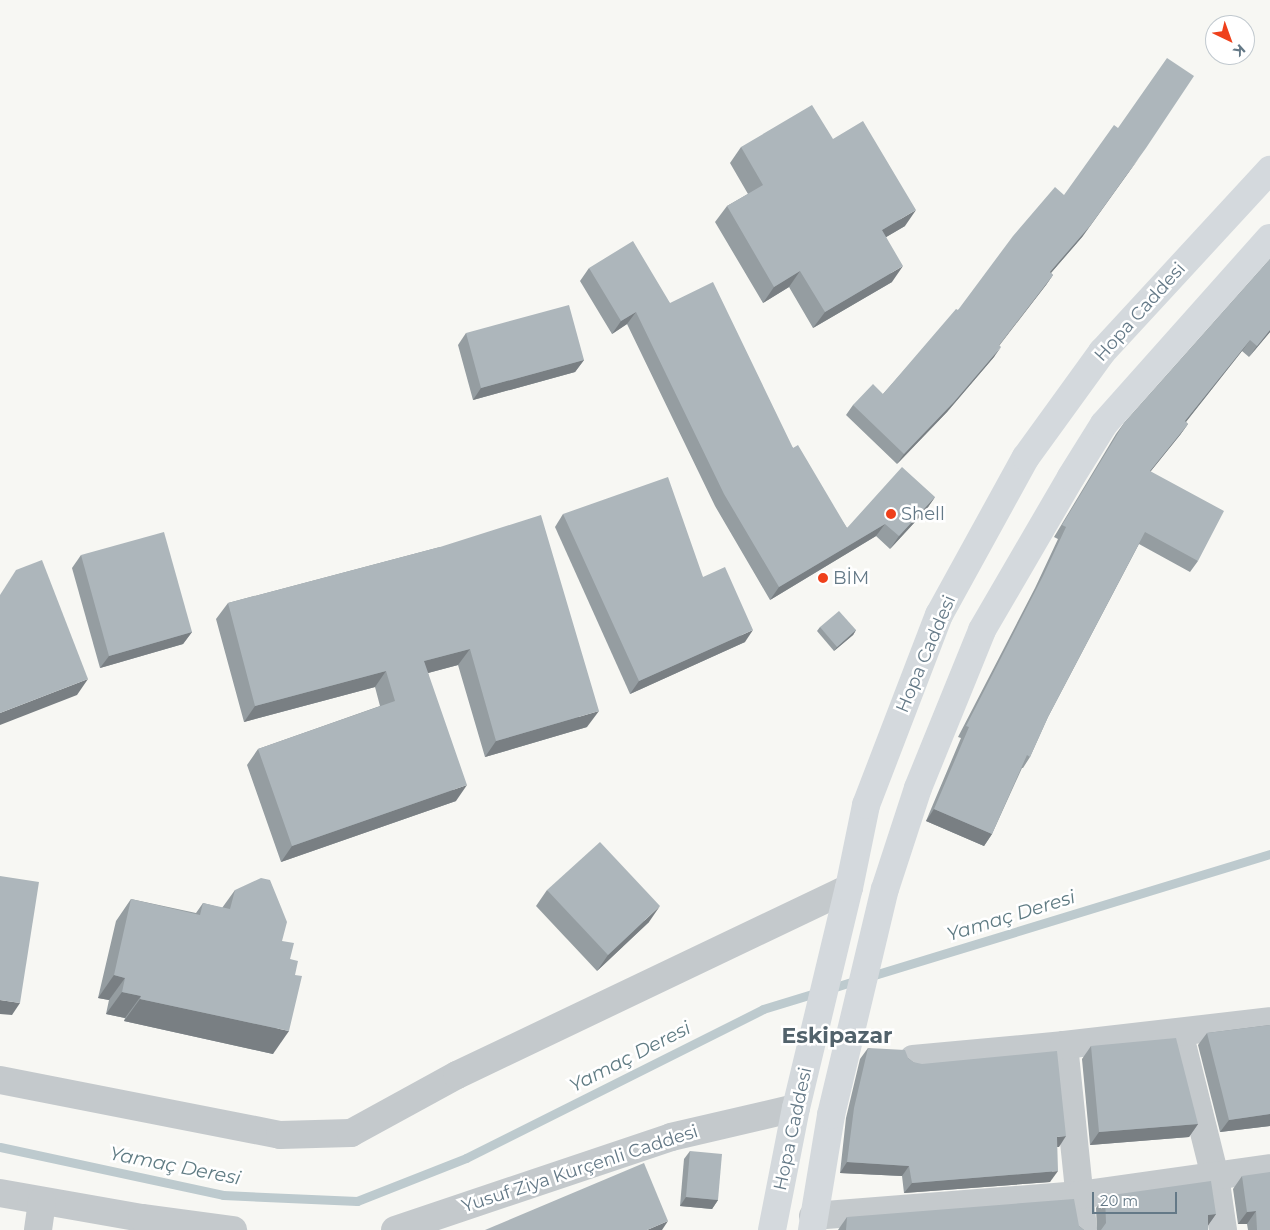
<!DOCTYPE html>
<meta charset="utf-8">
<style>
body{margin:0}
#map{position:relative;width:1270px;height:1230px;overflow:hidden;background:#f7f7f3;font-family:Montserrat,sans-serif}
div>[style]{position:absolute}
.stream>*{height:9px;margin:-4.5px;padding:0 4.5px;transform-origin:4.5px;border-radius:4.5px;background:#bdcace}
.minor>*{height:28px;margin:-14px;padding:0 14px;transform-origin:14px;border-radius:14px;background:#c4c9cc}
.major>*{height:28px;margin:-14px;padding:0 14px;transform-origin:14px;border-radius:14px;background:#d4d9dd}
.wall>*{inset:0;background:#959da1}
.shaded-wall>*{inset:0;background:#797f83}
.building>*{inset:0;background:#adb6bb}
.dots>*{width:14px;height:14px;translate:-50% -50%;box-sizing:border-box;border:2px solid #fff;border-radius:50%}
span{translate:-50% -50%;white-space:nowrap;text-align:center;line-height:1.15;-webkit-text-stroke:5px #fff;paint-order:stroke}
.street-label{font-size:18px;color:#647987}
.poi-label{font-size:18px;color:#647987}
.left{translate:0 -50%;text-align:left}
.water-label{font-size:19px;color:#5f7b83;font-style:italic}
.district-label{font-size:22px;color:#52626b;font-weight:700}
.north{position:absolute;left:1205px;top:15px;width:50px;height:50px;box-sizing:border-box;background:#fff;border:1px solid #c1c9cf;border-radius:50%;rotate:138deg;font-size:14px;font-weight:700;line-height:20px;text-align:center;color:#647987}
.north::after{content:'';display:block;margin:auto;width:18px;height:22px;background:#ef401b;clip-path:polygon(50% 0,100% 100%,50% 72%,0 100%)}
.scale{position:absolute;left:1092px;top:1192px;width:85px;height:22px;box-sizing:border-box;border:2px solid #647987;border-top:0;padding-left:6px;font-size:15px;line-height:18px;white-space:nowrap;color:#647987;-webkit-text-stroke:4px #fff;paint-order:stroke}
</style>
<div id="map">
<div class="stream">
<i style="left:0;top:1147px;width:228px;rotate:12.1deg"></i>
<i style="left:223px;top:1195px;width:134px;rotate:2.6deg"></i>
<i style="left:357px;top:1201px;width:117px;rotate:-21.5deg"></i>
<i style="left:466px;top:1158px;width:332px;rotate:-26.6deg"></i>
<i style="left:763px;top:1009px;width:530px;rotate:-17deg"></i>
</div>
<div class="minor">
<i style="left:1179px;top:1032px;width:148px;rotate:76deg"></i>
<i style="left:1215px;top:1176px;width:55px;rotate:81.6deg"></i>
<i style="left:1064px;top:1045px;width:186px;rotate:84.1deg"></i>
<i style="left:913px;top:1059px;width:152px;rotate:-5.3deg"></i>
<i style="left:1064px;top:1045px;width:207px;rotate:-6.6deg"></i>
<i style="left:0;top:1080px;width:285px;rotate:11.1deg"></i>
<i style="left:280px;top:1135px;width:71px;rotate:-1.6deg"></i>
<i style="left:351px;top:1133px;width:121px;rotate:-28.7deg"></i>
<i style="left:457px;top:1075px;width:434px;rotate:-25.5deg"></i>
<i style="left:0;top:1193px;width:144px;rotate:10deg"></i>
<i style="left:142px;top:1218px;width:92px;rotate:7.5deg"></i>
<i style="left:813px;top:1216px;width:267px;rotate:-4.5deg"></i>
<i style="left:1079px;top:1195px;width:193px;rotate:-8deg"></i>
<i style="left:38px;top:1230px;width:29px;rotate:-82deg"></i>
<i style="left:395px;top:1230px;width:291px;rotate:-18.6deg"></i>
<i style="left:671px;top:1137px;width:128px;rotate:-13.1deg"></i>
</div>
<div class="major">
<i style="left:772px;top:1230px;width:124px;rotate:-78.9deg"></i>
<i style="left:796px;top:1108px;width:226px;rotate:-76.5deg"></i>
<i style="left:849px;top:888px;width:85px;rotate:-78.4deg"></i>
<i style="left:866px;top:805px;width:204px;rotate:-69deg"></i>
<i style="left:939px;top:615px;width:180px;rotate:-61.2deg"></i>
<i style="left:1026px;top:457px;width:130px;rotate:-54.1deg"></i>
<i style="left:1102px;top:352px;width:248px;rotate:-47.3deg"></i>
<i style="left:812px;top:1230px;width:117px;rotate:-80.6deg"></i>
<i style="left:831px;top:1115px;width:232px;rotate:-76.6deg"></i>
<i style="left:885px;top:889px;width:106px;rotate:-71.9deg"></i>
<i style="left:918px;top:788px;width:170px;rotate:-67.9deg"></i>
<i style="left:982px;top:630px;width:177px;rotate:-59.8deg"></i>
<i style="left:1071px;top:477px;width:62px;rotate:-58.1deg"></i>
<i style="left:1104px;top:424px;width:249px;rotate:-48.3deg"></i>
</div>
<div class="wall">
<i style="clip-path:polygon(833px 139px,905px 226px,886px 237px,892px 282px,813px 328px,789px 287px,763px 303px,715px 222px,727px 206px,748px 194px,730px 163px,741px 147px)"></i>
<i style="clip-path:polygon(1083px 236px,1051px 273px,1053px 275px,1046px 285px,999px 345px,994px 357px,947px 412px,897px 464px,846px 415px,853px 405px,883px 394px,958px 310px)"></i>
<i style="clip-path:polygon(1270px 259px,1270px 332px,1249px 357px,1242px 351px,1186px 422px,1188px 424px,1180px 435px,1150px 472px,1198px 561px,1190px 572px,1139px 544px,1048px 717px,1030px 757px,1023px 768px,1022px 768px,992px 834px,984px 846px,926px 821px,961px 738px,958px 737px,1035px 588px,1058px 539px,1054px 537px,1116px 434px,1124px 423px)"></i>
<i style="clip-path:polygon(589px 268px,670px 303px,793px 448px,847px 528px,935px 497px,926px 510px,890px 549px,876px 536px,770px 600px,715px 506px,627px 324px,612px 334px,580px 281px)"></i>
<i style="clip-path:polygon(466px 333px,584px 360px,575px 372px,473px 400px,458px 345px)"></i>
<i style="clip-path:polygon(563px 514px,703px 577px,745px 642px,630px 694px,555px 527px)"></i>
<i style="clip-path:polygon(440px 547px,587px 727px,485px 757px,458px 665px,428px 673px,456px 801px,281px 862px,247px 765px,258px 749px,380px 706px,375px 687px,244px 722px,216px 619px,228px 603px)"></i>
<i style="clip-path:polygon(81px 555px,192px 632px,183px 644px,100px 668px,72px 568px)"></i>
<i style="clip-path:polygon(820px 627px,856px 630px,853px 635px,834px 651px,817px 631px)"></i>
<i style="clip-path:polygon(235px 890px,282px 941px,290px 959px,273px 1054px,124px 1021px,125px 1018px,106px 1014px,109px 1000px,98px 998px,116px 921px,131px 899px,196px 913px,203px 903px,222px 908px)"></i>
<i style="clip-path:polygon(547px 890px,649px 922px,597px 971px,536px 906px)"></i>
<i style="clip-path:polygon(1270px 1025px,1270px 1126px,1220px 1132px,1198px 1045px,1207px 1033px)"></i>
<i style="clip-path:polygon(1091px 1046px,1198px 1124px,1189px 1137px,1090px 1145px,1082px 1059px)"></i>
<i style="clip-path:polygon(868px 1048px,908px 1058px,913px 1062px,1059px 1147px,1057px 1147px,1050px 1182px,904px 1193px,902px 1176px,840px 1173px,846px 1118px,860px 1059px)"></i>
<i style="clip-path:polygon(690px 1151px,718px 1200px,712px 1209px,680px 1206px,684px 1159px)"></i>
<i style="clip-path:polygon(1242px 1176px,1270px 1230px,1248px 1230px,1247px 1224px,1238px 1224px,1233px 1189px)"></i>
<i style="clip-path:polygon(1105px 1196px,1216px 1214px,1208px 1225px,1208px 1230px,1097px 1230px,1096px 1208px)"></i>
<i style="clip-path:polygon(847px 1217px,1079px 1226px,1084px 1230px,838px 1230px)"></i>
</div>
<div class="shaded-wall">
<i style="clip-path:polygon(1139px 158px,1083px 236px,1043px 282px,1050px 272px)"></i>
<i style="clip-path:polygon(916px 210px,905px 226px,871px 246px,882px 230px)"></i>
<i style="clip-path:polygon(903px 266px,892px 282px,813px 328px,825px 312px)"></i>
<i style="clip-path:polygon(800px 271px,789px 287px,763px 303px,774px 287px)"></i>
<i style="clip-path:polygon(1053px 275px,1046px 285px,992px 355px,999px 345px)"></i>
<i style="clip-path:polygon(636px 312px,627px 324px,612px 334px,621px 321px)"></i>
<i style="clip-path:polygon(1270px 330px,1270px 332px,1249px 357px,1257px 346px)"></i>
<i style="clip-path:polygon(1250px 340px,1242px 351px,1177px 433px,1185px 421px)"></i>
<i style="clip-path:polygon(1001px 347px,994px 357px,947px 412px,897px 464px,904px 454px)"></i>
<i style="clip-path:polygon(584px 360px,575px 372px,473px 400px,481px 388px)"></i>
<i style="clip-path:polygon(1188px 424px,1180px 435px,1142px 482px,1150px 471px)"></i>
<i style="clip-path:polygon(935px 497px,926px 510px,890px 549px,899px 536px)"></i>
<i style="clip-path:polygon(885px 524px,876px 536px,770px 600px,779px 587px)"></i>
<i style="clip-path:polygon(753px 630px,745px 642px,630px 694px,639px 681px)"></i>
<i style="clip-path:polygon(856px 630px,853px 635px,834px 651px,837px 647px)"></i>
<i style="clip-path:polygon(192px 632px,183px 644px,100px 668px,109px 656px)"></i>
<i style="clip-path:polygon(470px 649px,458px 665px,413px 677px,424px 661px)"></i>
<i style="clip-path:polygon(386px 671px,375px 687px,244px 722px,255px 706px)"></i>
<i style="clip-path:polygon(88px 679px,77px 695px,0 725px,0 713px)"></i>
<i style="clip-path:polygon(599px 711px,587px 727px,485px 757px,496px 741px)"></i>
<i style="clip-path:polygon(467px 785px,456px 801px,281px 862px,292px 846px)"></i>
<i style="clip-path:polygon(934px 809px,992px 834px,984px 846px,926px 821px)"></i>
<i style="clip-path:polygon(660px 906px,649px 922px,597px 971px,608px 955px)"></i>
<i style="clip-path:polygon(114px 975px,125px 978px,109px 1000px,98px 998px)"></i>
<i style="clip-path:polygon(122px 992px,141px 996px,125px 1018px,106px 1014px)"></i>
<i style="clip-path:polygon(140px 999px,289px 1031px,273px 1054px,124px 1021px)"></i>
<i style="clip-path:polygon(0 1000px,20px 1003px,12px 1015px,0 1014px)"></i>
<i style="clip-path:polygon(1270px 1114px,1270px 1126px,1220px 1132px,1229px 1120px)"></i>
<i style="clip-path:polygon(1198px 1124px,1189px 1137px,1090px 1145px,1099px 1132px)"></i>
<i style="clip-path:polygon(1066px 1136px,1059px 1147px,1050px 1147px,1057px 1137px)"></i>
<i style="clip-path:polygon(847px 1162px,909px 1166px,902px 1176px,840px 1173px)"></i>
<i style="clip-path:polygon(1058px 1171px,1050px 1182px,904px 1193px,912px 1183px)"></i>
<i style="clip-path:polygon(686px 1197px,718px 1200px,712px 1209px,680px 1206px)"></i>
<i style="clip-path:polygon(1256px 1211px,1247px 1224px,1238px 1224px,1247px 1212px)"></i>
<i style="clip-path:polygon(1216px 1214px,1207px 1227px,1208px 1215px)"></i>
<i style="clip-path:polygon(668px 1221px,662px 1230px,647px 1230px)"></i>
</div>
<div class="building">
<i style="clip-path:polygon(1167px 58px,1194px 76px,1146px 148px,1090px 226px,1050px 272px,1053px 275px,999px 345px,1001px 347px,954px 402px,904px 454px,853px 405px,873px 384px,883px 394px,956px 309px,958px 310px,1013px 236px,1055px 187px,1064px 195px,1114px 125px,1118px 128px)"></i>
<i style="clip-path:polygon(812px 105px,833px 139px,863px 121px,916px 210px,882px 230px,903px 266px,825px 312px,800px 271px,774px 287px,727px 206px,763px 185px,741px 147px)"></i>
<i style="clip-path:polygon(633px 241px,670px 303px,713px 282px,793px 448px,798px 445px,847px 528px,902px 467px,935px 497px,899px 536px,885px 524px,779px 587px,724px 494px,636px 312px,621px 321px,589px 268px)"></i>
<i style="clip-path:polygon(1270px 259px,1270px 330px,1257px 346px,1250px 340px,1185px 421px,1188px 424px,1150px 471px,1224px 511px,1198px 561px,1145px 532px,1048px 717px,1030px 757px,1027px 755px,992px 834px,934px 809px,969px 727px,966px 726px,1043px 576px,1066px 527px,1062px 525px,1124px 423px)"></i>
<i style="clip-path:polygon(569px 305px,584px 360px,481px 388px,466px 333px)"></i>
<i style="clip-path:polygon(668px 477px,703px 577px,725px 567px,753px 630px,639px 681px,563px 514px)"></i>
<i style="clip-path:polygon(541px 515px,599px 711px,496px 741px,470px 649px,424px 661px,467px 785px,292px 846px,258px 749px,395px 701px,386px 671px,255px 706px,228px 603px,440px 547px)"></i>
<i style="clip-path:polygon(164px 532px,192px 632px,109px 656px,81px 555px)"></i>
<i style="clip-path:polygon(42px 560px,88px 679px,0 713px,0 595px,16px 570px)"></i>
<i style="clip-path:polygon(839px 611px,856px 630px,837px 647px,820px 627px)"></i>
<i style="clip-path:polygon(600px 842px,660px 906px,608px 955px,547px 890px)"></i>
<i style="clip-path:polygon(0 876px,39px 882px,20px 1003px,0 1000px)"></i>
<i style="clip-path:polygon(261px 878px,270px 880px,281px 907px,287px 922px,282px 941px,294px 943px,290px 959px,298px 961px,295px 975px,302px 976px,289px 1031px,140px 999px,141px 996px,122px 992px,125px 978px,114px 975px,131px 899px,200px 915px,203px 903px,230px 909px,235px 890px)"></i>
<i style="clip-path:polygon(1270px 1025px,1270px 1114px,1229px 1120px,1207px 1033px)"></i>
<i style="clip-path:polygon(1176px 1038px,1198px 1124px,1099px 1132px,1091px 1046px)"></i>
<i style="clip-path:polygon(868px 1048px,905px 1050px,908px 1058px,913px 1062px,922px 1064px,1057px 1051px,1066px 1136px,1057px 1137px,1058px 1171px,912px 1183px,909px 1166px,847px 1162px,854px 1108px)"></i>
<i style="clip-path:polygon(690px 1151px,722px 1154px,718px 1200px,686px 1197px)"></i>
<i style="clip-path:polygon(644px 1163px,668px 1221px,647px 1230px,485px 1230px)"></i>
<i style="clip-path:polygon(1270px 1172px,1270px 1230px,1257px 1230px,1256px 1211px,1247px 1212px,1242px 1176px)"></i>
<i style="clip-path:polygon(1211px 1181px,1216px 1214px,1208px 1215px,1208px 1230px,1101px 1230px,1106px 1223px,1105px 1196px)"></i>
<i style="clip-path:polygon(1074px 1199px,1079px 1226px,1084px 1230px,846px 1230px,847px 1217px)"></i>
</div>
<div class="dots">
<i style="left:891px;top:514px;background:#ef401b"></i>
<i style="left:823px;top:578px;background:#ef401b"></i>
</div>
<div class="street-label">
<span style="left:1140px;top:312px;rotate:-48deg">Hopa Caddesi</span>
<span style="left:926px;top:654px;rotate:-67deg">Hopa Caddesi</span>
<span style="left:793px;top:1129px;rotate:-78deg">Hopa Caddesi</span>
<span style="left:580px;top:1169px;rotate:-18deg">Yusuf Ziya Kurçenli Caddesi</span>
</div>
<div class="poi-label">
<span class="left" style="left:901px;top:514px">Shell</span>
<span class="left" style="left:833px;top:578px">BİM</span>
</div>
<div class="water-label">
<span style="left:1011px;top:916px;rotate:-17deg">Yamaç Deresi</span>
<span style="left:630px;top:1057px;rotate:-27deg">Yamaç Deresi</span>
<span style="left:175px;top:1166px;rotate:11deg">Yamaç Deresi</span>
</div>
<div class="district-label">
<span style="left:837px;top:1036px">Eskipazar</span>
</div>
<div class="north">K</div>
<div class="scale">20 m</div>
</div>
